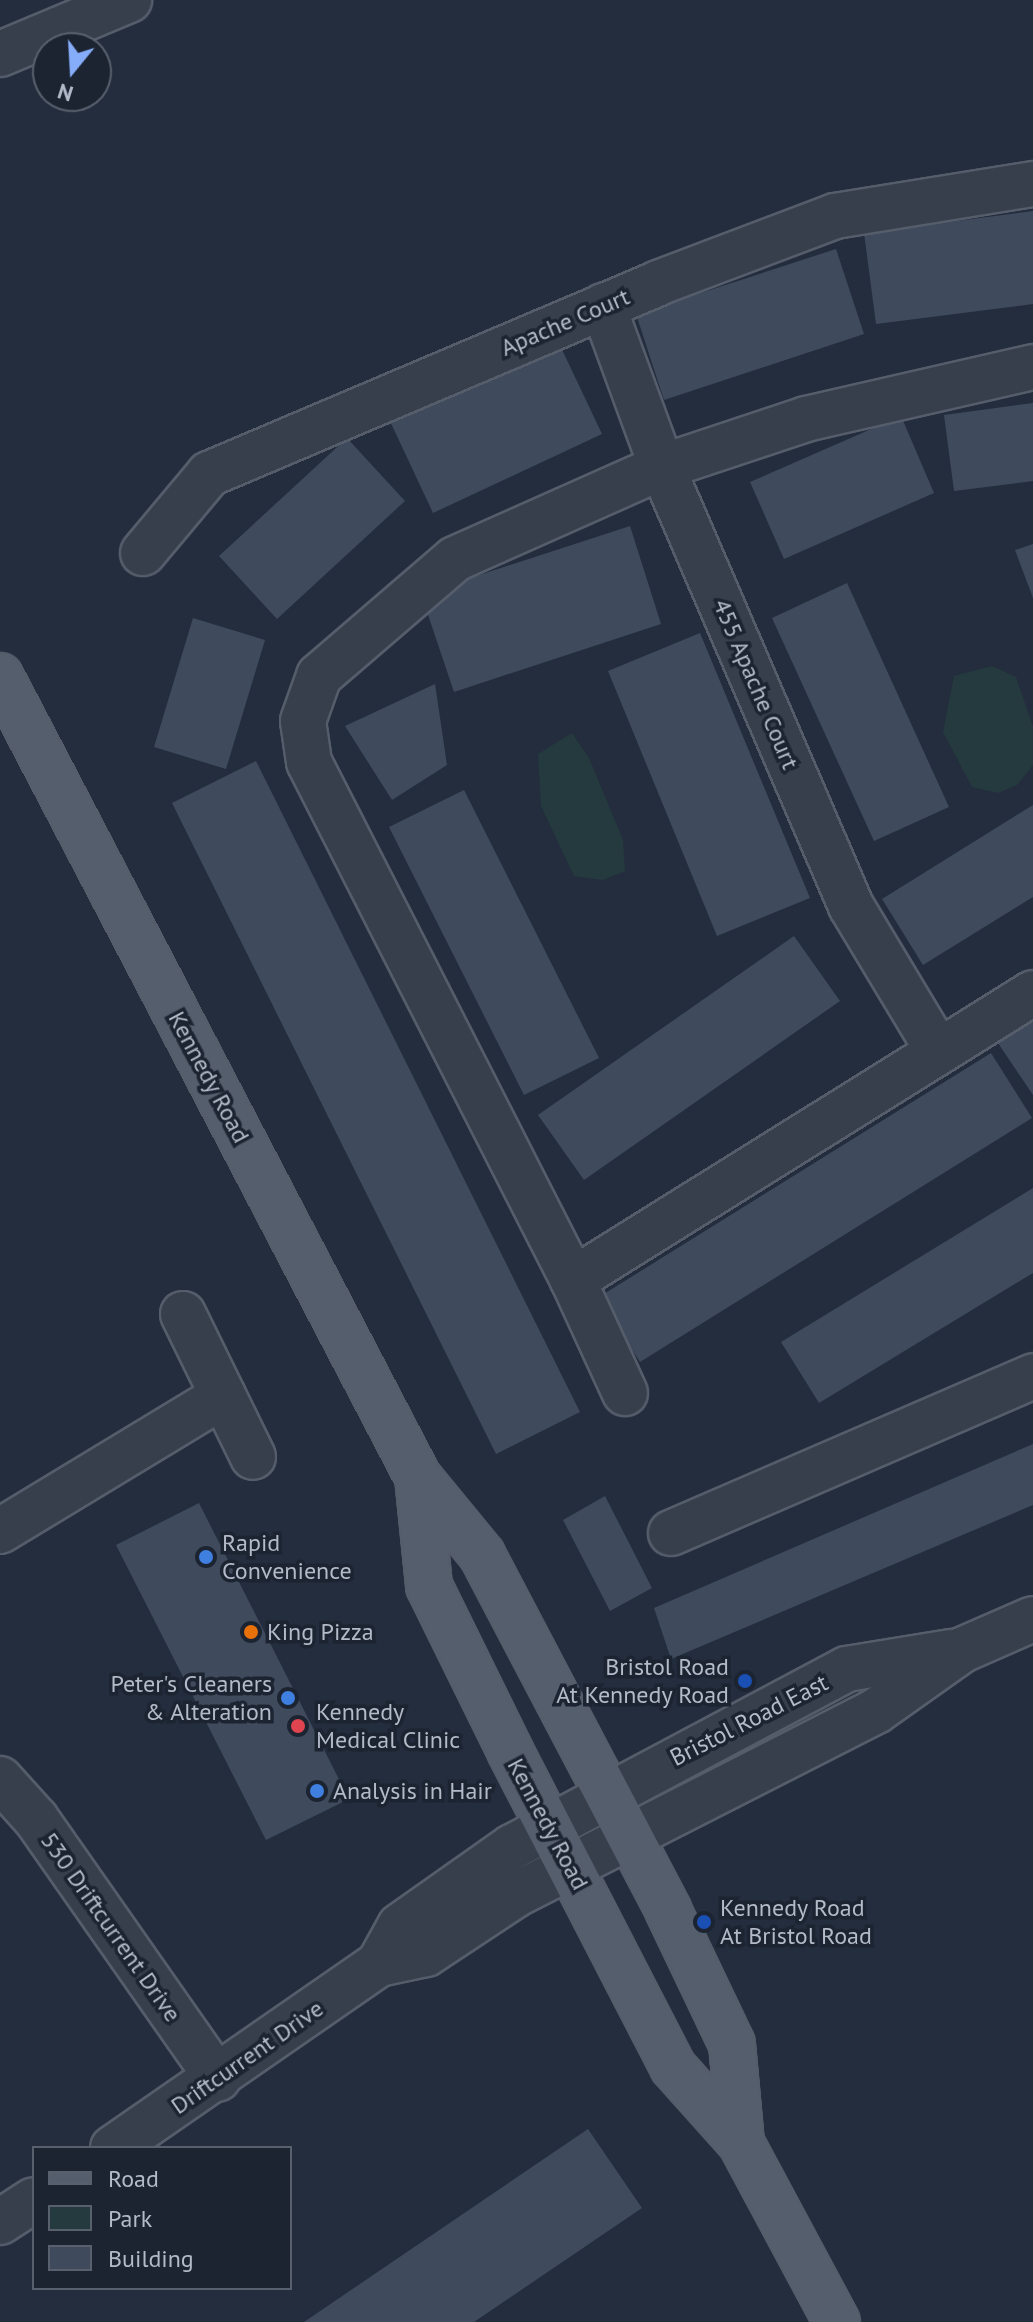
<!DOCTYPE html>
<style>
body{margin:0}
#map{position:relative;width:1033px;height:2322px;overflow:hidden;background:#232d3d;font-family:"PT Sans",sans-serif}
div>[style]{position:absolute}
.green>*{inset:0;background:#253a3e}
.building>*{inset:0;background:#3f4b5d}
.roads{filter:drop-shadow(2px 0 #555d6b) drop-shadow(-2px 0 #555d6b) drop-shadow(0 2px #555d6b) drop-shadow(0 -2px #555d6b)}
.minor>*{height:44px;margin:-22px;padding:0 22px;transform-origin:22px;border-radius:22px;background:#373f4d}
.major>*{height:44px;margin:-22px;padding:0 22px;transform-origin:22px;border-radius:22px;background:#555e6d}
.dots>*{width:22px;height:22px;translate:-50% -50%;box-sizing:border-box;border:4px solid #1c2432;border-radius:50%}
span{translate:-50% -50%;white-space:nowrap;text-align:center;line-height:1.15;-webkit-text-stroke:7px #1c2432;paint-order:stroke}
.street-label{font-size:24px;color:#b3bac9}
.poi-label{font-size:24px;color:#b3bac9}
.left{translate:0 -50%;text-align:left}
.right{translate:-100% -50%;text-align:right}
.legend{position:absolute;left:32px;top:2146px;width:260px;height:144px;box-sizing:border-box;background:#1c2432;border:2px solid #58606e;margin:0;padding:10px 14px;list-style:none;font-size:24px;color:#b3bac9}
.legend li{display:flex;align-items:center;gap:16px;height:40px}
.legend b{width:40px;border:2px solid #58606e}
.north{position:absolute;left:32px;top:32px;width:80px;height:80px;box-sizing:border-box;background:#1c2432;border:2px solid #58606e;border-radius:50%;rotate:198deg;font-size:22px;font-weight:700;line-height:32px;text-align:center;color:#b3bac9}
.north::after{content:'';display:block;margin:auto;width:28px;height:36px;background:#86adfa;clip-path:polygon(50% 0,100% 100%,50% 72%,0 100%)}
</style>
<div id="map">
<div class="green">
<i style="clip-path:polygon(992px 666px,1016px 677px,1033px 727px,1033px 765px,1017px 785px,998px 793px,972px 787px,943px 732px,954px 676px)"></i>
<i style="clip-path:polygon(572px 733px,589px 758px,623px 840px,625px 871px,603px 880px,574px 876px,541px 806px,538px 754px)"></i>
</div>
<div class="building">
<i style="clip-path:polygon(1033px 211px,1033px 304px,876px 324px,864px 233px)"></i>
<i style="clip-path:polygon(836px 249px,864px 334px,664px 400px,636px 314px)"></i>
<i style="clip-path:polygon(557px 339px,602px 434px,433px 513px,388px 417px)"></i>
<i style="clip-path:polygon(1033px 403px,1033px 481px,954px 491px,944px 415px)"></i>
<i style="clip-path:polygon(901px 416px,934px 493px,784px 559px,750px 482px)"></i>
<i style="clip-path:polygon(347px 438px,405px 501px,277px 619px,219px 556px)"></i>
<i style="clip-path:polygon(630px 526px,661px 624px,454px 692px,421px 594px)"></i>
<i style="clip-path:polygon(1033px 544px,1033px 598px,1015px 550px)"></i>
<i style="clip-path:polygon(847px 583px,949px 807px,874px 841px,772px 618px)"></i>
<i style="clip-path:polygon(193px 618px,265px 640px,226px 769px,154px 747px)"></i>
<i style="clip-path:polygon(700px 633px,810px 898px,717px 936px,608px 671px)"></i>
<i style="clip-path:polygon(435px 684px,447px 765px,392px 800px,345px 726px)"></i>
<i style="clip-path:polygon(256px 761px,580px 1412px,496px 1454px,172px 803px)"></i>
<i style="clip-path:polygon(464px 790px,599px 1058px,524px 1095px,389px 827px)"></i>
<i style="clip-path:polygon(1033px 805px,1033px 897px,923px 965px,882px 899px)"></i>
<i style="clip-path:polygon(794px 936px,840px 1001px,584px 1180px,538px 1115px)"></i>
<i style="clip-path:polygon(1033px 1015px,1033px 1095px,996px 1040px)"></i>
<i style="clip-path:polygon(991px 1053px,1032px 1118px,640px 1362px,599px 1297px)"></i>
<i style="clip-path:polygon(1033px 1188px,1033px 1273px,819px 1403px,781px 1342px)"></i>
<i style="clip-path:polygon(1033px 1444px,1033px 1505px,671px 1659px,654px 1608px)"></i>
<i style="clip-path:polygon(605px 1496px,652px 1588px,610px 1611px,563px 1520px)"></i>
<i style="clip-path:polygon(199px 1503px,349px 1799px,266px 1840px,116px 1545px)"></i>
<i style="clip-path:polygon(588px 2129px,642px 2208px,474px 2322px,304px 2322px)"></i>
</div>
<div class="roads">
<div class="minor">
<i style="left:0;top:54px;width:140px;rotate:-22.7deg"></i>
<i style="left:603px;top:306px;width:171px;rotate:69.9deg"></i>
<i style="left:662px;top:467px;width:478px;rotate:66.7deg"></i>
<i style="left:851px;top:906px;width:167px;rotate:59deg"></i>
<i style="left:143px;top:553px;width:103px;rotate:-50.1deg"></i>
<i style="left:209px;top:474px;width:488px;rotate:-23deg"></i>
<i style="left:658px;top:283px;width:189px;rotate:-20.7deg"></i>
<i style="left:835px;top:216px;width:201px;rotate:-9.2deg"></i>
<i style="left:573px;top:1280px;width:542px;rotate:-31.96deg"></i>
<i style="left:183px;top:1314px;width:159px;rotate:63.9deg"></i>
<i style="left:625px;top:1393px;width:124px;rotate:-114.7deg"></i>
<i style="left:573px;top:1280px;width:581px;rotate:-117.01deg"></i>
<i style="left:309px;top:762px;width:41px;rotate:-98.3deg"></i>
<i style="left:303px;top:721px;width:48px;rotate:-70.4deg"></i>
<i style="left:319px;top:676px;width:179px;rotate:-40.7deg"></i>
<i style="left:455px;top:559px;width:227px;rotate:-24deg"></i>
<i style="left:662px;top:467px;width:152px;rotate:-18.4deg"></i>
<i style="left:806px;top:419px;width:233px;rotate:-12.9deg"></i>
<i style="left:0;top:1531px;width:261px;rotate:-31.2deg"></i>
<i style="left:671px;top:1533px;width:395px;rotate:-23.4deg"></i>
<i style="left:0;top:1779px;width:54px;rotate:48deg"></i>
<i style="left:36px;top:1819px;width:317px;rotate:55deg"></i>
<i style="left:379px;top:1964px;width:43px;rotate:-61.1deg"></i>
<i style="left:400px;top:1926px;width:137px;rotate:-35.2deg"></i>
<i style="left:512px;top:1847px;width:379px;rotate:-28deg"></i>
<i style="left:847px;top:1669px;width:105px;rotate:-9.3deg"></i>
<i style="left:113px;top:2148px;width:323px;rotate:-34.7deg"></i>
<i style="left:379px;top:1964px;width:48px;rotate:-12deg"></i>
<i style="left:426px;top:1954px;width:107px;rotate:-33.5deg"></i>
<i style="left:515px;top:1895px;width:405px;rotate:-27deg"></i>
<i style="left:876px;top:1711px;width:105px;rotate:-35.3deg"></i>
<i style="left:962px;top:1650px;width:77px;rotate:-23.6deg"></i>
<i style="left:0;top:2222px;width:40px;rotate:-32.9deg"></i>
</div>
<div class="major">
<i style="left:0;top:676px;width:904px;rotate:62.44deg"></i>
<i style="left:418px;top:1477px;width:101px;rotate:50.6deg"></i>
<i style="left:482px;top:1555px;width:401px;rotate:62.3deg"></i>
<i style="left:668px;top:1910px;width:148px;rotate:64.5deg"></i>
<i style="left:732px;top:2044px;width:99px;rotate:84.8deg"></i>
<i style="left:418px;top:1477px;width:110px;rotate:84.2deg"></i>
<i style="left:429px;top:1586px;width:186px;rotate:63.8deg"></i>
<i style="left:511px;top:1753px;width:353px;rotate:62.7deg"></i>
<i style="left:673px;top:2067px;width:102px;rotate:48.2deg"></i>
<i style="left:741px;top:2143px;width:203px;rotate:61.8deg"></i>
</div>
</div>
<div class="dots">
<i style="left:206px;top:1557px;background:#3f7fe0"></i>
<i style="left:251px;top:1632px;background:#e8710a"></i>
<i style="left:745px;top:1681px;background:#1a4fb4"></i>
<i style="left:288px;top:1698px;background:#3f7fe0"></i>
<i style="left:298px;top:1726px;background:#e0444e"></i>
<i style="left:317px;top:1791px;background:#3f7fe0"></i>
<i style="left:704px;top:1922px;background:#1a4fb4"></i>
</div>
<div class="street-label">
<span style="left:565px;top:322px;rotate:-23deg">Apache Court</span>
<span style="left:756px;top:684px;rotate:67deg">455 Apache Court</span>
<span style="left:209px;top:1077px;rotate:62deg">Kennedy Road</span>
<span style="left:749px;top:1720px;rotate:-27deg">Bristol Road East</span>
<span style="left:548px;top:1824px;rotate:62deg">Kennedy Road</span>
<span style="left:111px;top:1927px;rotate:55deg">530 Driftcurrent Drive</span>
<span style="left:247px;top:2057px;rotate:-35deg">Driftcurrent Drive</span>
</div>
<div class="poi-label">
<span class="left" style="left:222px;top:1557px">Rapid<br>Convenience</span>
<span class="left" style="left:267px;top:1632px">King Pizza</span>
<span class="right" style="left:729px;top:1681px">Bristol Road<br>At Kennedy Road</span>
<span class="right" style="left:272px;top:1698px">Peter's Cleaners<br>&amp; Alteration</span>
<span class="left" style="left:316px;top:1726px">Kennedy<br>Medical Clinic</span>
<span class="left" style="left:333px;top:1791px">Analysis in Hair</span>
<span class="left" style="left:720px;top:1922px">Kennedy Road<br>At Bristol Road</span>
</div>
<ul class="legend">
<li><b style="height:10px;background:#555e6d"></b>Road</li>
<li><b style="height:22px;background:#253a3e"></b>Park</li>
<li><b style="height:22px;background:#3f4b5d"></b>Building</li>
</ul>
<div class="north">N</div>
</div>
